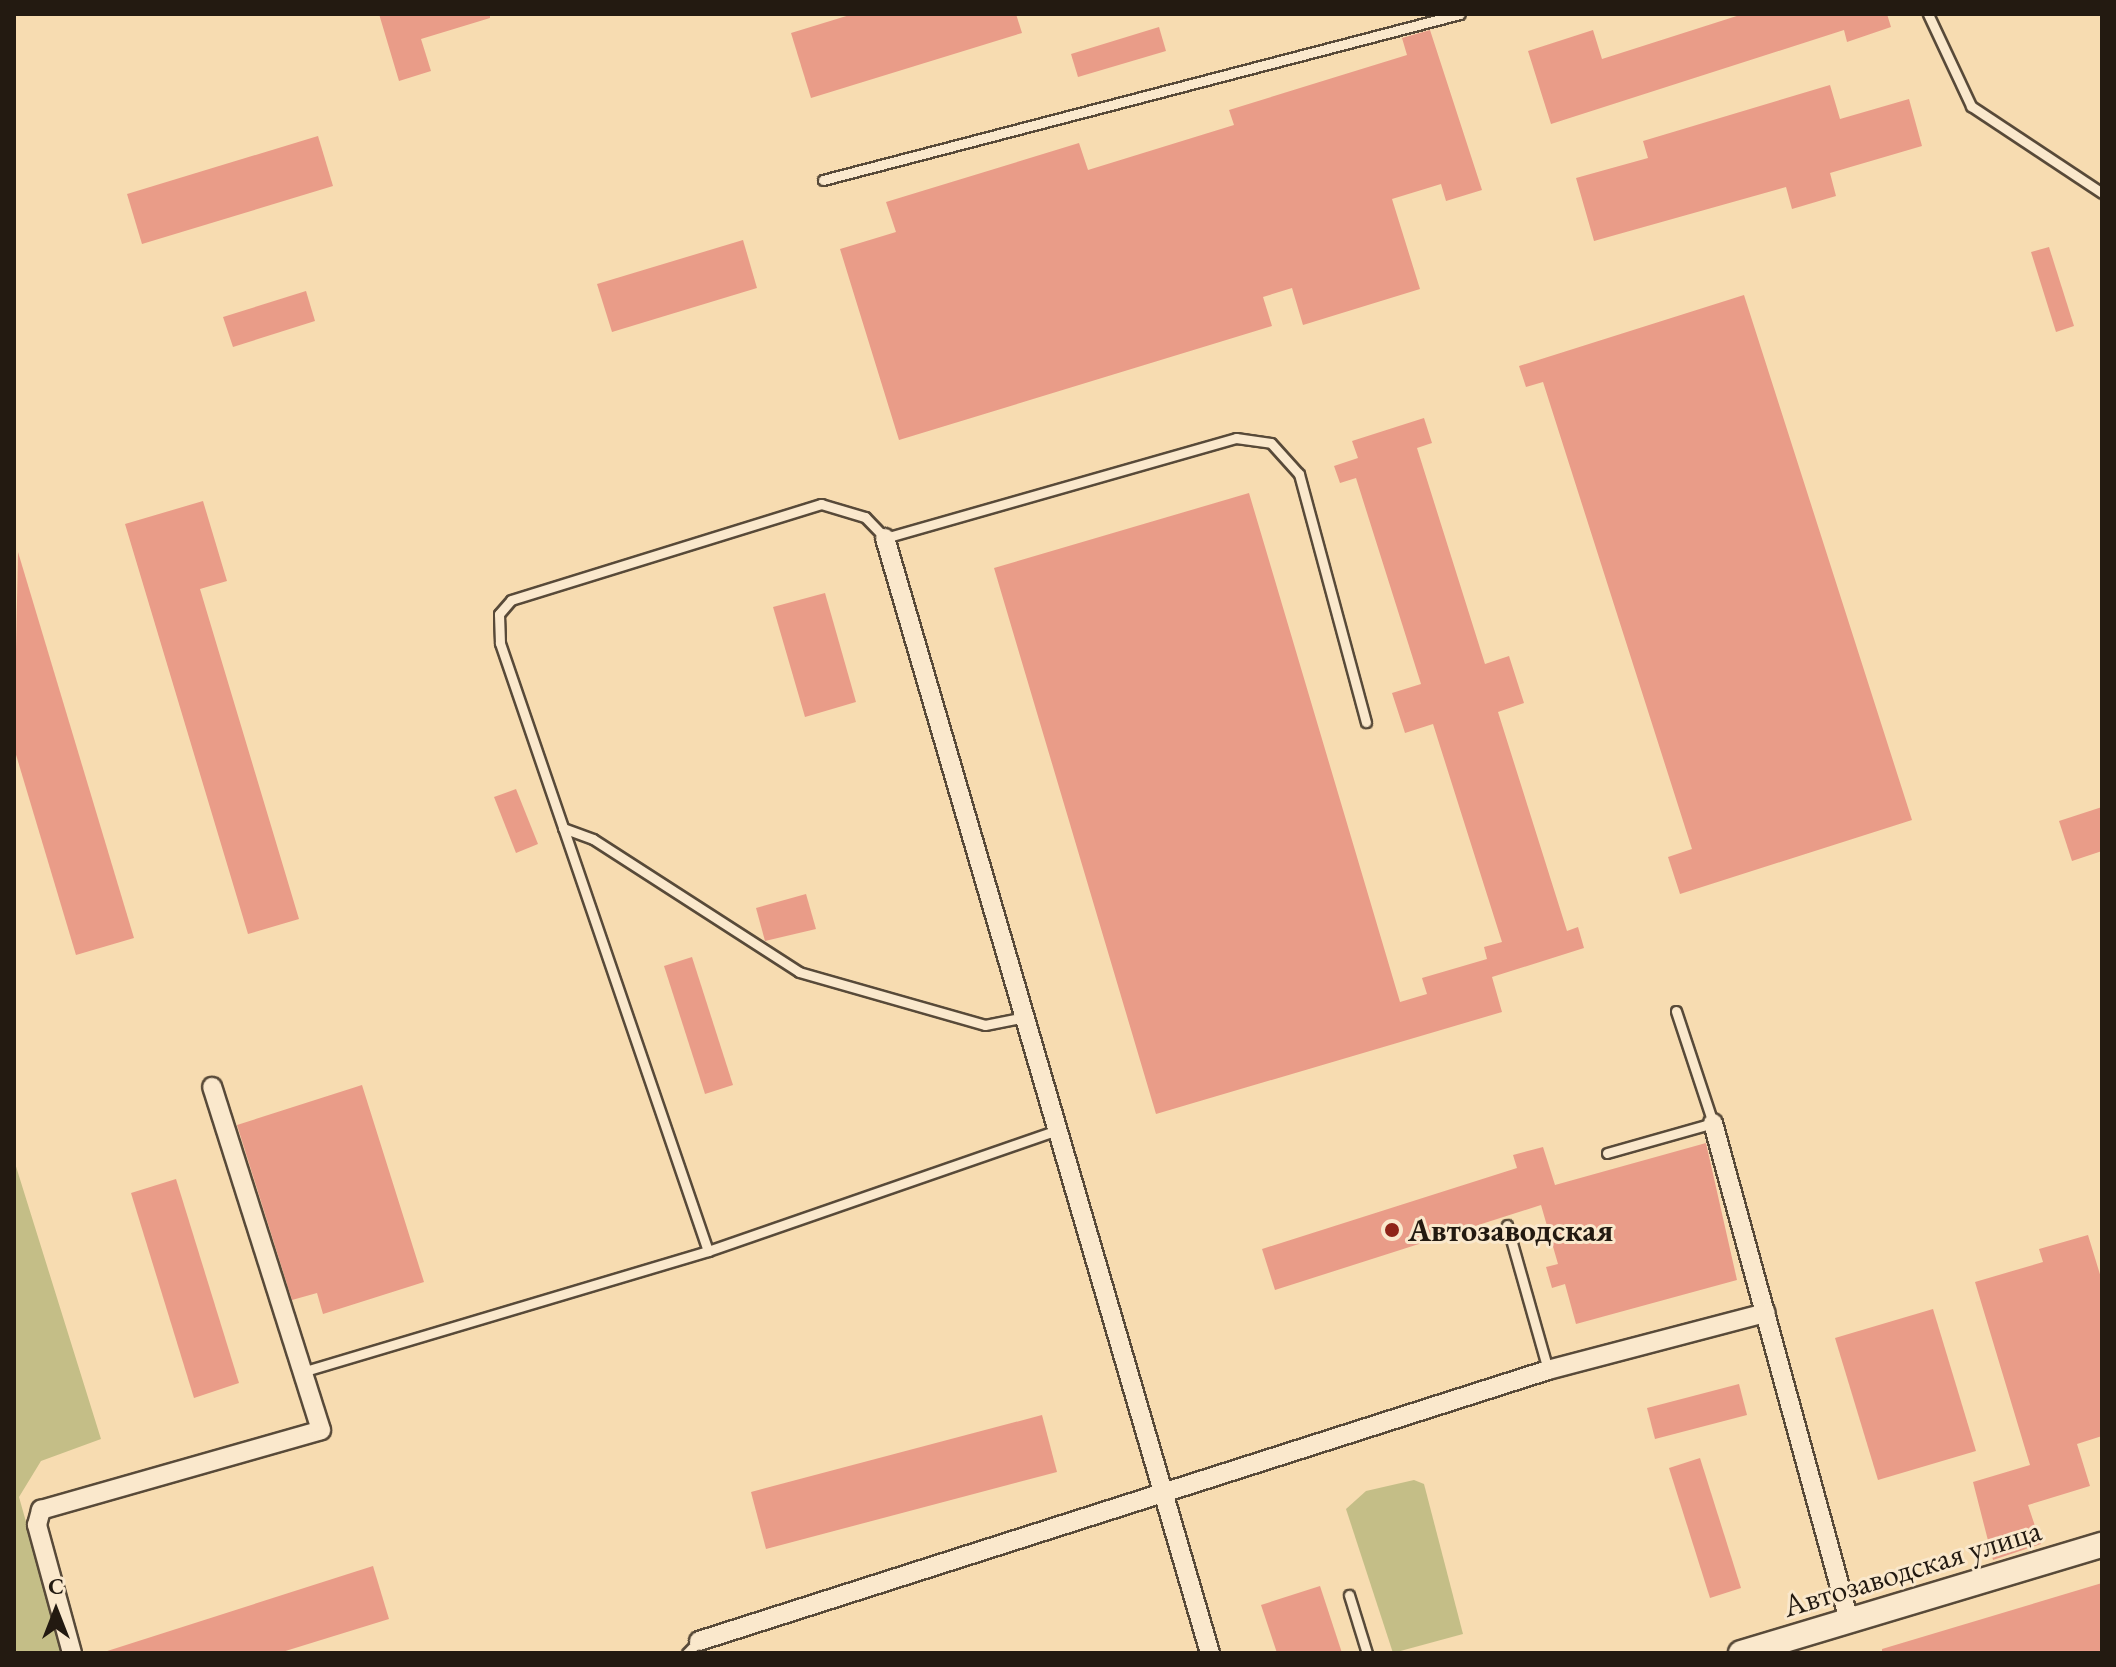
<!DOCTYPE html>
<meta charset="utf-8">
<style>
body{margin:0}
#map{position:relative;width:2116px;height:1667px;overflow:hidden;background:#f7dcb1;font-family:"EB Garamond",serif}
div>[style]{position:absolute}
.green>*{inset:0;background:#c4be87}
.building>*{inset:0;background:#e99c88}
.roads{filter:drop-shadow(2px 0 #584a39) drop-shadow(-2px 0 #584a39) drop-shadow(0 2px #584a39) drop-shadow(0 -2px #584a39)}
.lane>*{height:9px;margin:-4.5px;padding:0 4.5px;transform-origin:4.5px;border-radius:4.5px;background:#fae8cc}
.street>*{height:18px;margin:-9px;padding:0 9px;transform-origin:9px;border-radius:9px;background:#fae8cc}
.secondary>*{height:24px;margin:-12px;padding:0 12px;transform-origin:12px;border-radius:12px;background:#fae8cc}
.dots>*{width:22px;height:22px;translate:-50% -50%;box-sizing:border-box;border:4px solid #fae8cc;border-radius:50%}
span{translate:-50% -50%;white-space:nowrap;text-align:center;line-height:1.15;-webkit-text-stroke:6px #fae8cc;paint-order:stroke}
.poi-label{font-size:32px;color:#231a11;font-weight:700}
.left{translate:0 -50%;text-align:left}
.street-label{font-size:32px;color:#231a11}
.frame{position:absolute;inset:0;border:16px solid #231a11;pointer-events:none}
.north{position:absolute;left:16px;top:1571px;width:80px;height:80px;-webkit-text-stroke:6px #fae8cc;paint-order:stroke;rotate:0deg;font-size:22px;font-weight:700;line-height:32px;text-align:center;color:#231a11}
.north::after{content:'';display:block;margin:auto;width:28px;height:36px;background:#231a11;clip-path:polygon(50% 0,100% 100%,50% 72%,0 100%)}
</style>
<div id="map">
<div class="green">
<i style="clip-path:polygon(14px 1160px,101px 1439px,41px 1461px,19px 1497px,63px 1653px,14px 1653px)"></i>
<i style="clip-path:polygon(1414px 1480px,1424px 1484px,1463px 1634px,1393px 1653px,1346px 1509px,1366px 1491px)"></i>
</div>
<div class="building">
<i style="clip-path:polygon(379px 14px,490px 14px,490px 18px,421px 39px,431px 71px,399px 81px)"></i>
<i style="clip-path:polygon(853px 14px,1016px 14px,1022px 33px,811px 98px,791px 33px)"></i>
<i style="clip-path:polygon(1743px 14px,1887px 14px,1891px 27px,1847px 42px,1844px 30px,1551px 124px,1528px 51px,1593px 30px,1602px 59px)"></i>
<i style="clip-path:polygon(1159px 27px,1166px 51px,1078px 77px,1071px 54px)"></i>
<i style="clip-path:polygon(1430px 30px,1482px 190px,1446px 201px,1441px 184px,1392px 199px,1420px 289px,1303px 325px,1292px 288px,1263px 297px,1272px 326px,899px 440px,840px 249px,896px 232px,886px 202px,1079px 143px,1088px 170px,1234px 125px,1229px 110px,1407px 55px,1402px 38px)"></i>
<i style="clip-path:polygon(1830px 85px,1840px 119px,1909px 99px,1922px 146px,1830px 173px,1836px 196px,1792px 209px,1786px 187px,1594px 241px,1576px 178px,1648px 158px,1643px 141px)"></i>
<i style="clip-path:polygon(318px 136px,333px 186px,142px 244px,127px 194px)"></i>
<i style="clip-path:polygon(743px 240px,757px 288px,612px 332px,597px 284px)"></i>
<i style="clip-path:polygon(2049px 247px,2074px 326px,2056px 332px,2031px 252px)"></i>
<i style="clip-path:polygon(306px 291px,315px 321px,233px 347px,223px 317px)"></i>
<i style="clip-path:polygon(1744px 295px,1912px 820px,1680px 894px,1668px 857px,1692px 849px,1543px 382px,1526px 387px,1519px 366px)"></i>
<i style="clip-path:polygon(1424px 418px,1432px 443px,1417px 448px,1485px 664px,1509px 656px,1524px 703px,1498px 712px,1567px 931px,1578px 927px,1584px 948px,1492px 977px,1502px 1012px,1156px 1114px,994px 568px,1249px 493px,1400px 1002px,1427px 994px,1422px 978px,1487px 959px,1484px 947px,1502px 942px,1433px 724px,1405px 733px,1392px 693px,1421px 684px,1356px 478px,1340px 483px,1334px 466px,1358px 458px,1352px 441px)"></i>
<i style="clip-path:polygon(203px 501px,227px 581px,200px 589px,299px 919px,248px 934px,125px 524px)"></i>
<i style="clip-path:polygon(18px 552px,134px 938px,76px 955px,14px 748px)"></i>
<i style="clip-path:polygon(825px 593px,856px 702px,805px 717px,773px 607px)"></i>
<i style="clip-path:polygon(516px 789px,538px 844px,516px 853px,494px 797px)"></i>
<i style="clip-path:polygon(2102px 807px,2102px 851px,2072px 861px,2059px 821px)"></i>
<i style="clip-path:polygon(806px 894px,816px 929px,765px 941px,756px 908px)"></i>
<i style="clip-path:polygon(692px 957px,733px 1085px,705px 1094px,664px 966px)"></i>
<i style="clip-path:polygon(362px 1085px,424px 1282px,323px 1314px,317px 1293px,292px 1300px,237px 1125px)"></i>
<i style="clip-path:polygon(1706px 1143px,1737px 1280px,1576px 1324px,1565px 1284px,1552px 1288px,1546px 1267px,1558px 1264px,1541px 1205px,1275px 1290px,1262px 1249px,1517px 1168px,1513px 1155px,1543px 1147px,1555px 1185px)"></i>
<i style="clip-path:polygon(176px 1179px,239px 1383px,194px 1398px,131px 1193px)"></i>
<i style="clip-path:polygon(2088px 1235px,2102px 1281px,2102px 1436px,2077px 1444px,2090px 1486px,2028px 1505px,2041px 1544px,1993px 1560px,1973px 1482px,2030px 1465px,1975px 1282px,2043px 1262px,2039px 1249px)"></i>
<i style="clip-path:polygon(1933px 1309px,1976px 1451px,1878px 1480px,1835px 1338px)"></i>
<i style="clip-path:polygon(1739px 1384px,1747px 1415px,1655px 1439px,1647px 1408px)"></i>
<i style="clip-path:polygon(1042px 1415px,1057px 1472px,766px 1549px,751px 1492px)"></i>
<i style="clip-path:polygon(1700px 1458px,1741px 1588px,1710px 1598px,1669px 1468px)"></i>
<i style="clip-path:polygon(373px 1566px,389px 1619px,279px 1653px,101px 1653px)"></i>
<i style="clip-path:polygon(2102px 1583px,2102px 1653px,1882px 1653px,1882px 1649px)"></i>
<i style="clip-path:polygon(1320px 1586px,1342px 1653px,1277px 1653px,1261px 1605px)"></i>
</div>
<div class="roads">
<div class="lane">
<i style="left:1928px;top:14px;width:102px;rotate:64.9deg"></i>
<i style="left:1971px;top:106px;width:157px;rotate:33.6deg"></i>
<i style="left:823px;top:180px;width:658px;rotate:-14.61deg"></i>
<i style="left:563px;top:828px;width:32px;rotate:20deg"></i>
<i style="left:593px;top:839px;width:245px;rotate:32.8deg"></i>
<i style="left:799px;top:972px;width:193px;rotate:15.9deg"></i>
<i style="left:985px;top:1025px;width:41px;rotate:-11.3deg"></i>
<i style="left:1607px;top:1153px;width:110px;rotate:-15.8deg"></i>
<i style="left:1713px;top:1123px;width:118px;rotate:-108.3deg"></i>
<i style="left:1507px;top:1225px;width:151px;rotate:74.2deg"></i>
<i style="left:708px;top:1251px;width:643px;rotate:-108.89deg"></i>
<i style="left:500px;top:643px;width:29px;rotate:-92deg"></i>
<i style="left:499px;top:614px;width:18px;rotate:-49deg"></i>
<i style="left:511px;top:600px;width:325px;rotate:-17.2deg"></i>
<i style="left:821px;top:504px;width:46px;rotate:16.5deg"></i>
<i style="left:865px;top:517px;width:29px;rotate:46deg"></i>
<i style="left:885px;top:538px;width:365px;rotate:-15.9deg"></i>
<i style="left:1236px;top:438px;width:35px;rotate:8deg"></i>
<i style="left:1271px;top:443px;width:42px;rotate:47.9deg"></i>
<i style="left:1299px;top:474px;width:257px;rotate:74.9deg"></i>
<i style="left:302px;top:1372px;width:424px;rotate:-16.6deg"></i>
<i style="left:708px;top:1251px;width:369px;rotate:-19.1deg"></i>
<i style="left:1349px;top:1595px;width:61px;rotate:72.8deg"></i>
<i style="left:687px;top:1653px;width:17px;rotate:-45deg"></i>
</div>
<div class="street">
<i style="left:885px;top:538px;width:1161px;rotate:73.75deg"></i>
<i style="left:1713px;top:1123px;width:515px;rotate:74.7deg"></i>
<i style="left:699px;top:1641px;width:891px;rotate:-17.7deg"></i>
<i style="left:1548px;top:1370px;width:225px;rotate:-14.7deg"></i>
<i style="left:72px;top:1653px;width:133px;rotate:-105.3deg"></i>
<i style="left:37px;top:1525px;width:16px;rotate:-75deg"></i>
<i style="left:41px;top:1510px;width:291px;rotate:-15.9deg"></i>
<i style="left:321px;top:1430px;width:360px;rotate:-107.6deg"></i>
</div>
<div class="secondary">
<i style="left:1741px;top:1653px;width:377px;rotate:-16.7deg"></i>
</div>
</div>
<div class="dots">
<i style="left:1392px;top:1230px;background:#8f2418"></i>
</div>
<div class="poi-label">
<span class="left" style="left:1408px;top:1230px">Автозаводская</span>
</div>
<div class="street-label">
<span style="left:1912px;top:1568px;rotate:-17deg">Автозаводская улица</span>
</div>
<div class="frame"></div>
<div class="north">С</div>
</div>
